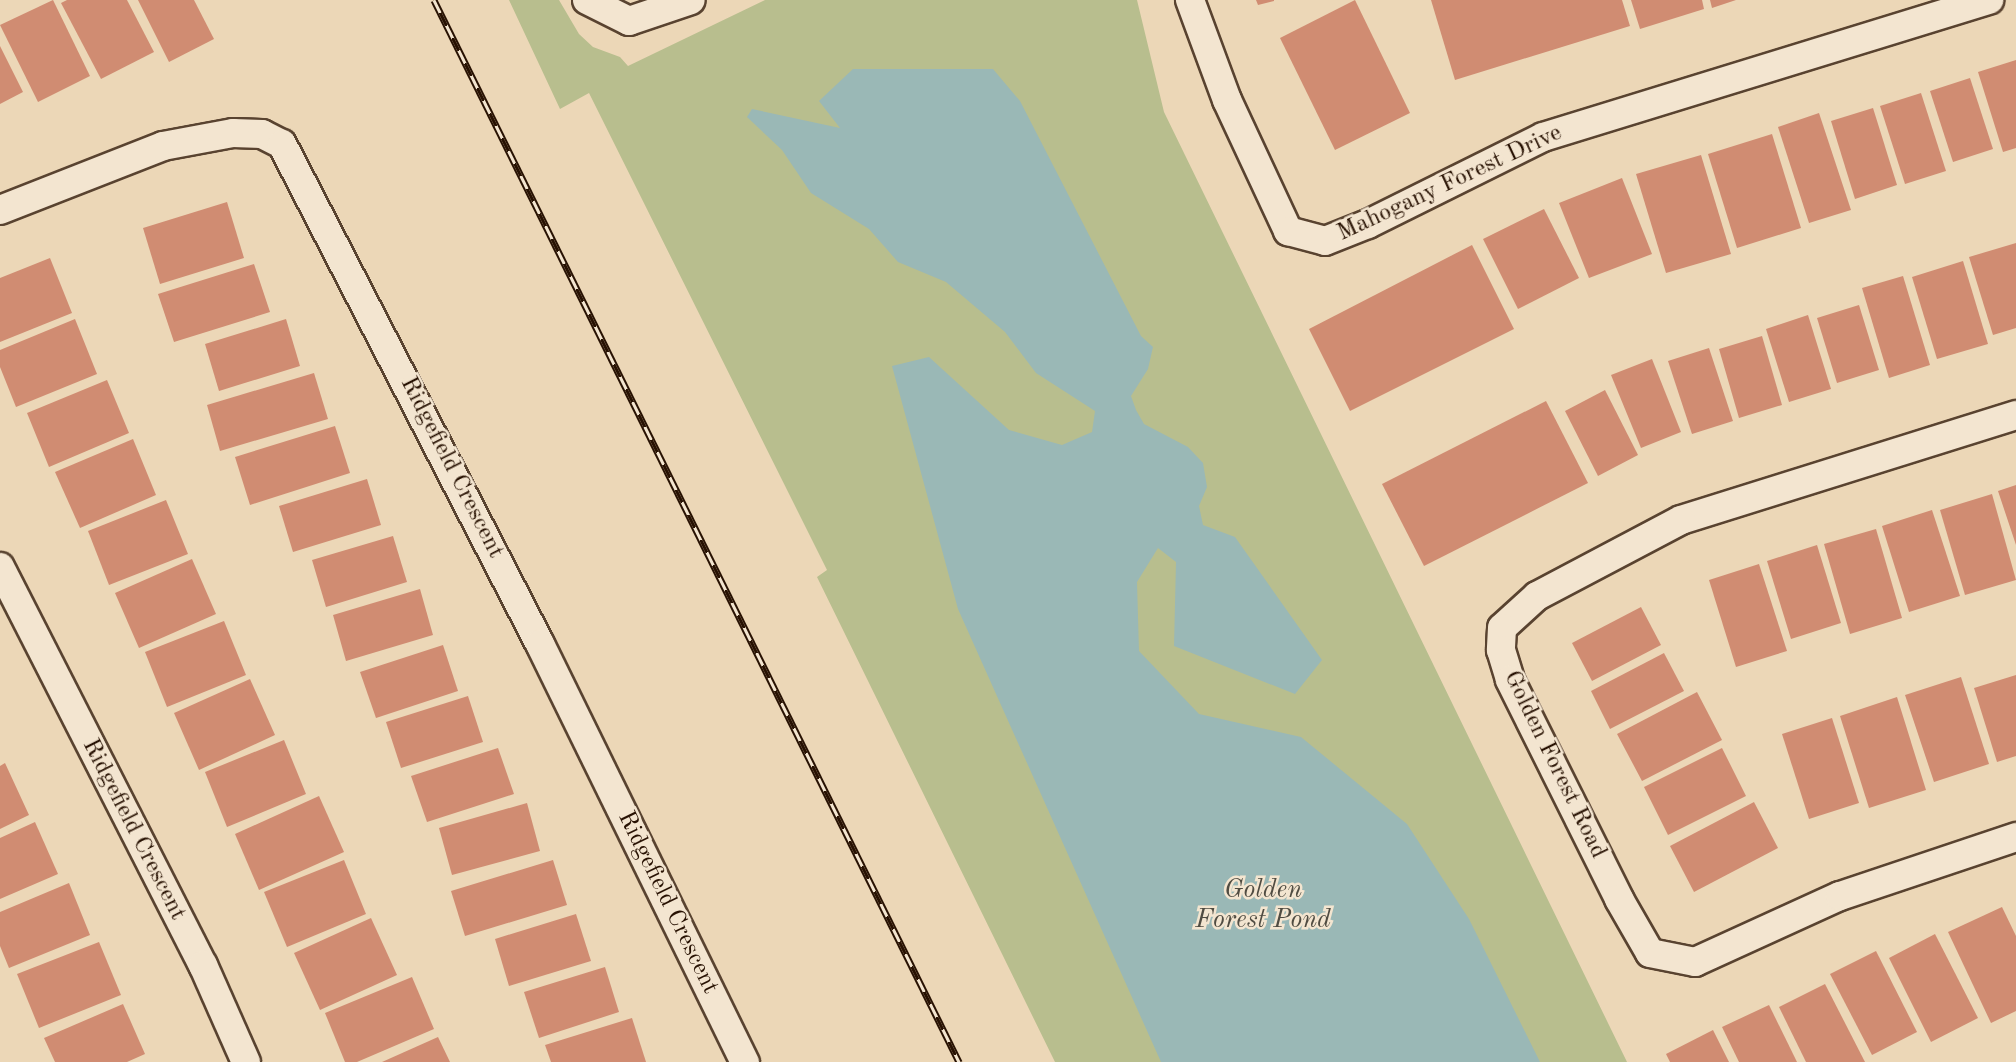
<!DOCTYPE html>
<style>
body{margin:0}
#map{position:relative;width:2016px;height:1062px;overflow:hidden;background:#ecd7b7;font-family:"Old Standard TT",serif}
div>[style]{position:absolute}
.green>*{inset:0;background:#b8be8e}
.water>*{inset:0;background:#9ab8b6}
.building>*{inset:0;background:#d08c72}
.roads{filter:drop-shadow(2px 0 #594330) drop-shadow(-2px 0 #594330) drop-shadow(0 2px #594330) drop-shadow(0 -2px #594330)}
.street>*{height:28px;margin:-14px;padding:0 14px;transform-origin:14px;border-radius:14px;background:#f3e5d0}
.rail>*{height:7px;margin-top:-3.5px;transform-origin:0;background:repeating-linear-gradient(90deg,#f3e5d0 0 14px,#281203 0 28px);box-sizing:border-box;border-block:2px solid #281203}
span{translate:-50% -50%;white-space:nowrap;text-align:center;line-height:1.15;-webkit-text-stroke:5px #f3e5d0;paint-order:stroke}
.street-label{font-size:24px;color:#281203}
.water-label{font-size:26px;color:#504c42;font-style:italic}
</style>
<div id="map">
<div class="green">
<i style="clip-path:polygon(509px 0,559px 0,579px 34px,593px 47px,620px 57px,628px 66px,765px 0,1137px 0,1164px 112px,1627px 1062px,1055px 1062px,817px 577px,827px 570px,589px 93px,560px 109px)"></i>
</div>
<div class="water">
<i style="clip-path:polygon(853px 69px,993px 69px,1020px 101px,1141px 336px,1153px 347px,1148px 369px,1131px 396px,1136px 410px,1144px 424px,1188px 447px,1203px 463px,1207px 487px,1199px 506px,1203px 525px,1235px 537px,1322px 660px,1295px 694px,1174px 646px,1176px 562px,1158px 548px,1137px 582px,1139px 651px,1199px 714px,1301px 737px,1407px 824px,1469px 919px,1540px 1062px,1161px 1062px,958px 609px,892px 366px,929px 357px,1009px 430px,1062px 445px,1092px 432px,1095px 411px,1036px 373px,1005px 332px,946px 282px,898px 262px,869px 229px,811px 193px,782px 150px,747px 117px,752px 109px,840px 128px,819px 101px)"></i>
</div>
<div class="building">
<i style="clip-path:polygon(53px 0,90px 76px,38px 102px,0 25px)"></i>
<i style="clip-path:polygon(67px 0,127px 0,154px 52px,101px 79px,61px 3px)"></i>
<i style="clip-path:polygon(138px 0,194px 0,214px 39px,169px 62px)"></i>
<i style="clip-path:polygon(1256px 0,1274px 0,1274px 1px,1258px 5px)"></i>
<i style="clip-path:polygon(1355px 0,1410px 113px,1335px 150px,1280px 38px)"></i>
<i style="clip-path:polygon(1431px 0,1622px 0,1630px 26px,1455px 80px)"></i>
<i style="clip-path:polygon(1631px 0,1702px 0,1704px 9px,1640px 29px)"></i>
<i style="clip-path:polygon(1710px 0,1736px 0,1712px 8px)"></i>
<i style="clip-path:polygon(0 46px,23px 92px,0 104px)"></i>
<i style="clip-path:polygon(2016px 60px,2016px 148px,2003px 152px,1978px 72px)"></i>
<i style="clip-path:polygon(1970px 78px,1993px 149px,1953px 162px,1930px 91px)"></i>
<i style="clip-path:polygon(1921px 93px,1946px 171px,1905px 184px,1880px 106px)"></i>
<i style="clip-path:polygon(1873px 108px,1897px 185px,1855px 199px,1831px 121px)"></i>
<i style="clip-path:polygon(1819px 113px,1851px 210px,1809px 223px,1778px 127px)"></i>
<i style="clip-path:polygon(1772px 134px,1801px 228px,1737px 248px,1708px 154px)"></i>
<i style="clip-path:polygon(1701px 155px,1731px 254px,1666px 273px,1636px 174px)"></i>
<i style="clip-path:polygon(1622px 178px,1652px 254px,1589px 278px,1559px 203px)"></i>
<i style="clip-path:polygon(227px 202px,244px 258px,160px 284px,143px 228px)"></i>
<i style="clip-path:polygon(1544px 209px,1579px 278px,1518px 309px,1483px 239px)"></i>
<i style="clip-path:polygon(2016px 243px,2016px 328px,1993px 335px,1969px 257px)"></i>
<i style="clip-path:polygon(1472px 245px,1514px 329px,1350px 411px,1309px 329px)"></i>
<i style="clip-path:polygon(50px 258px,72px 313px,0 342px,0 278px)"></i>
<i style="clip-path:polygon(1963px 261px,1988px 344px,1937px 359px,1912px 277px)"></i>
<i style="clip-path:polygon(254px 264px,270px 312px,174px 342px,158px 294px)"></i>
<i style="clip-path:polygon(1903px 276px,1930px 365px,1889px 378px,1862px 288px)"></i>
<i style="clip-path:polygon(1859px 305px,1879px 370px,1837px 383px,1817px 318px)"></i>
<i style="clip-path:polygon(1808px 315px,1831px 389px,1789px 402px,1766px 329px)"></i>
<i style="clip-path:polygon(75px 319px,97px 374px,16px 407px,0 367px,0 350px)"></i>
<i style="clip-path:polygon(286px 319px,300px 366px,219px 391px,205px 344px)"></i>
<i style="clip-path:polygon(1762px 336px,1782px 405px,1739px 418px,1719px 349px)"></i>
<i style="clip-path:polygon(1709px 348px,1733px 421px,1692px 434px,1668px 361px)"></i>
<i style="clip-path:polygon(1652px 359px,1681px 432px,1641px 448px,1611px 375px)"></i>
<i style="clip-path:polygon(314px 373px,328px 419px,220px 451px,207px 405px)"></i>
<i style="clip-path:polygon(107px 380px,129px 433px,49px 467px,27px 413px)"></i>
<i style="clip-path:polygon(1605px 390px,1638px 455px,1598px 476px,1565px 411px)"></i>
<i style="clip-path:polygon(1546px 401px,1588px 483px,1424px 566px,1382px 484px)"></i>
<i style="clip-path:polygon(335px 426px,350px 473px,250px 505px,235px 457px)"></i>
<i style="clip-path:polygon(133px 439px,156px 495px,80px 528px,55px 472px)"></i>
<i style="clip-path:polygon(367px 479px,381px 525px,293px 552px,279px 506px)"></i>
<i style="clip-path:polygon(2016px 485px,2016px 545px,1998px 491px)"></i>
<i style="clip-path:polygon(1992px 494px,2016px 580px,1965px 595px,1940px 510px)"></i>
<i style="clip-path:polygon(166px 500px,188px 554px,109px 585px,88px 531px)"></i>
<i style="clip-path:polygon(1932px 510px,1960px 596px,1909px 612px,1882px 526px)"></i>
<i style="clip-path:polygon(1876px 529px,1902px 618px,1850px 634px,1824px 544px)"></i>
<i style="clip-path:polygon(393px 536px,407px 582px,326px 607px,312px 560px)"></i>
<i style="clip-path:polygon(1817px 545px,1841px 623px,1791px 639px,1767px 561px)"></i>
<i style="clip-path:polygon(192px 559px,216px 614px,139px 648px,115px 593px)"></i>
<i style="clip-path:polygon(1759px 564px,1787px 651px,1736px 667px,1709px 580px)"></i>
<i style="clip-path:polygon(420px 589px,433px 635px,346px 661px,333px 615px)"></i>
<i style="clip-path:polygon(1641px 607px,1661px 645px,1592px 681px,1572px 643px)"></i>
<i style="clip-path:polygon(224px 621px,246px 675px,167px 707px,145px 652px)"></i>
<i style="clip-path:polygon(443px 645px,458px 691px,376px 718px,360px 672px)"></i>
<i style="clip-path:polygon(1664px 653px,1684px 691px,1610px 729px,1591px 691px)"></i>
<i style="clip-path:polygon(2016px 675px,2016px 756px,1997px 762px,1974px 688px)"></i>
<i style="clip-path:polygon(1961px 677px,1989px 764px,1934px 782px,1905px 695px)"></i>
<i style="clip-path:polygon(250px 679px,275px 735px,199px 770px,174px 713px)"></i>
<i style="clip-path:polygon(1697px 692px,1722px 740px,1642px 781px,1617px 734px)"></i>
<i style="clip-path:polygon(468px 696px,483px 742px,401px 768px,386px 722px)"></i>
<i style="clip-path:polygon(1897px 697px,1926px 790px,1869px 808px,1840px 716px)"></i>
<i style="clip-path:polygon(1832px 718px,1859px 803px,1809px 819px,1782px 734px)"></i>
<i style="clip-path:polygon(284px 740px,306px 794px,227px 827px,205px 772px)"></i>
<i style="clip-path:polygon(498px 748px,514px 794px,427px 822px,411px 776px)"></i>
<i style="clip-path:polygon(1722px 748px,1746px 796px,1668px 835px,1644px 787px)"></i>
<i style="clip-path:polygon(5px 763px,29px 815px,0 829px,0 766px)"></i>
<i style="clip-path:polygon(319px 796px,344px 852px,259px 890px,235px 834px)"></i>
<i style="clip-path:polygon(1754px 802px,1778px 848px,1694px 892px,1670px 846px)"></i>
<i style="clip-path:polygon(527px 803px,540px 851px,452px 875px,439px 828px)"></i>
<i style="clip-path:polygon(35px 822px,58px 874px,0 899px,0 838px)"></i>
<i style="clip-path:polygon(344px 860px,366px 914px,287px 947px,264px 892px)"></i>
<i style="clip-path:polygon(553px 860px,567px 905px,465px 936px,451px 891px)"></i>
<i style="clip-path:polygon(69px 883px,90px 935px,9px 968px,0 946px,0 912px)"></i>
<i style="clip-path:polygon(2002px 907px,2016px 936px,2016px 1011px,1991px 1023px,1948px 932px)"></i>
<i style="clip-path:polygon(576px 914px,591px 961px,509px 986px,495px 939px)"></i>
<i style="clip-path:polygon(371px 918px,397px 975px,320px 1010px,294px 953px)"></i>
<i style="clip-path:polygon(1935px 934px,1978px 1018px,1931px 1042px,1889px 958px)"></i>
<i style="clip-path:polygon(99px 942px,121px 995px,39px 1028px,17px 974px)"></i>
<i style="clip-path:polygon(1876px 951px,1917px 1032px,1872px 1055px,1830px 974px)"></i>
<i style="clip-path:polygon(605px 967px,619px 1012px,539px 1038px,524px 992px)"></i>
<i style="clip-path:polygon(412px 977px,434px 1029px,357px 1062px,345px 1062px,325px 1013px)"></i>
<i style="clip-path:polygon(1825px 984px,1865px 1062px,1806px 1062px,1779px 1007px)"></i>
<i style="clip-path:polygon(123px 1004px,145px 1054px,127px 1062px,55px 1062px,44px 1038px)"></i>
<i style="clip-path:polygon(1769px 1005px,1797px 1062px,1739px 1062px,1722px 1027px)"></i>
<i style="clip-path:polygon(632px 1018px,646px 1062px,551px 1062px,545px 1045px)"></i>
<i style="clip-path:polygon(1713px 1030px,1729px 1062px,1670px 1062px,1666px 1054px)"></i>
<i style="clip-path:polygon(438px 1037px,450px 1062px,382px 1062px)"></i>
</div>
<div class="roads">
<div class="street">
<i style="left:587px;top:0;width:47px;rotate:26.6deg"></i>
<i style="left:629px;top:21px;width:65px;rotate:-18.7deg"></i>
<i style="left:1190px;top:0;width:107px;rotate:69.7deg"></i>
<i style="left:1227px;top:100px;width:145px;rotate:65deg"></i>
<i style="left:1288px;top:231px;width:38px;rotate:15deg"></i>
<i style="left:1325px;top:241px;width:46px;rotate:-21.6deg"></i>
<i style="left:1368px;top:224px;width:195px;rotate:-26.4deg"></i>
<i style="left:1543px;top:137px;width:467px;rotate:-17.1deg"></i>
<i style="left:0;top:210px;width:175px;rotate:-21.4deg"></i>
<i style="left:163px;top:146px;width:71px;rotate:-10.5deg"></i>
<i style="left:233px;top:133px;width:29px;rotate:2deg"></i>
<i style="left:262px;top:134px;width:22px;rotate:27deg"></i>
<i style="left:282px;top:144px;width:563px;rotate:62.71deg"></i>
<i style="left:540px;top:644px;width:466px;rotate:63.9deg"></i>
<i style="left:2016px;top:415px;width:351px;rotate:162.6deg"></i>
<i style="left:1681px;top:520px;width:163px;rotate:152.2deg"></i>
<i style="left:1537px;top:596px;width:47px;rotate:137.6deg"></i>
<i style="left:1502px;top:628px;width:22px;rotate:93deg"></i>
<i style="left:1501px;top:650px;width:31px;rotate:73deg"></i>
<i style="left:1510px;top:680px;width:245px;rotate:63.5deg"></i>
<i style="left:1619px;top:899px;width:62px;rotate:60.1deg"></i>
<i style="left:1650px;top:953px;width:46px;rotate:11.3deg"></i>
<i style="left:1695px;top:962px;width:159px;rotate:-24.5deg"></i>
<i style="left:1840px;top:896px;width:186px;rotate:-18.5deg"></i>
<i style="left:0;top:567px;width:447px;rotate:63deg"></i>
<i style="left:203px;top:965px;width:106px;rotate:66.1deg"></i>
</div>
</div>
<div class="rail">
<i style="left:434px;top:0;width:1185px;rotate:63.69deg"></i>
</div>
<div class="street-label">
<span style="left:1450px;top:184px;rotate:-25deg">Mahogany Forest Drive</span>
<span style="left:451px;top:468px;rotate:63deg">Ridgefield Crescent</span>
<span style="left:1554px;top:765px;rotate:64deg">Golden Forest Road</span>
<span style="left:133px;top:830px;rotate:63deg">Ridgefield Crescent</span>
<span style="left:667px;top:903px;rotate:64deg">Ridgefield Crescent</span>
</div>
<div class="water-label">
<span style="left:1263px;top:906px">Golden<br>Forest Pond</span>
</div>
</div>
